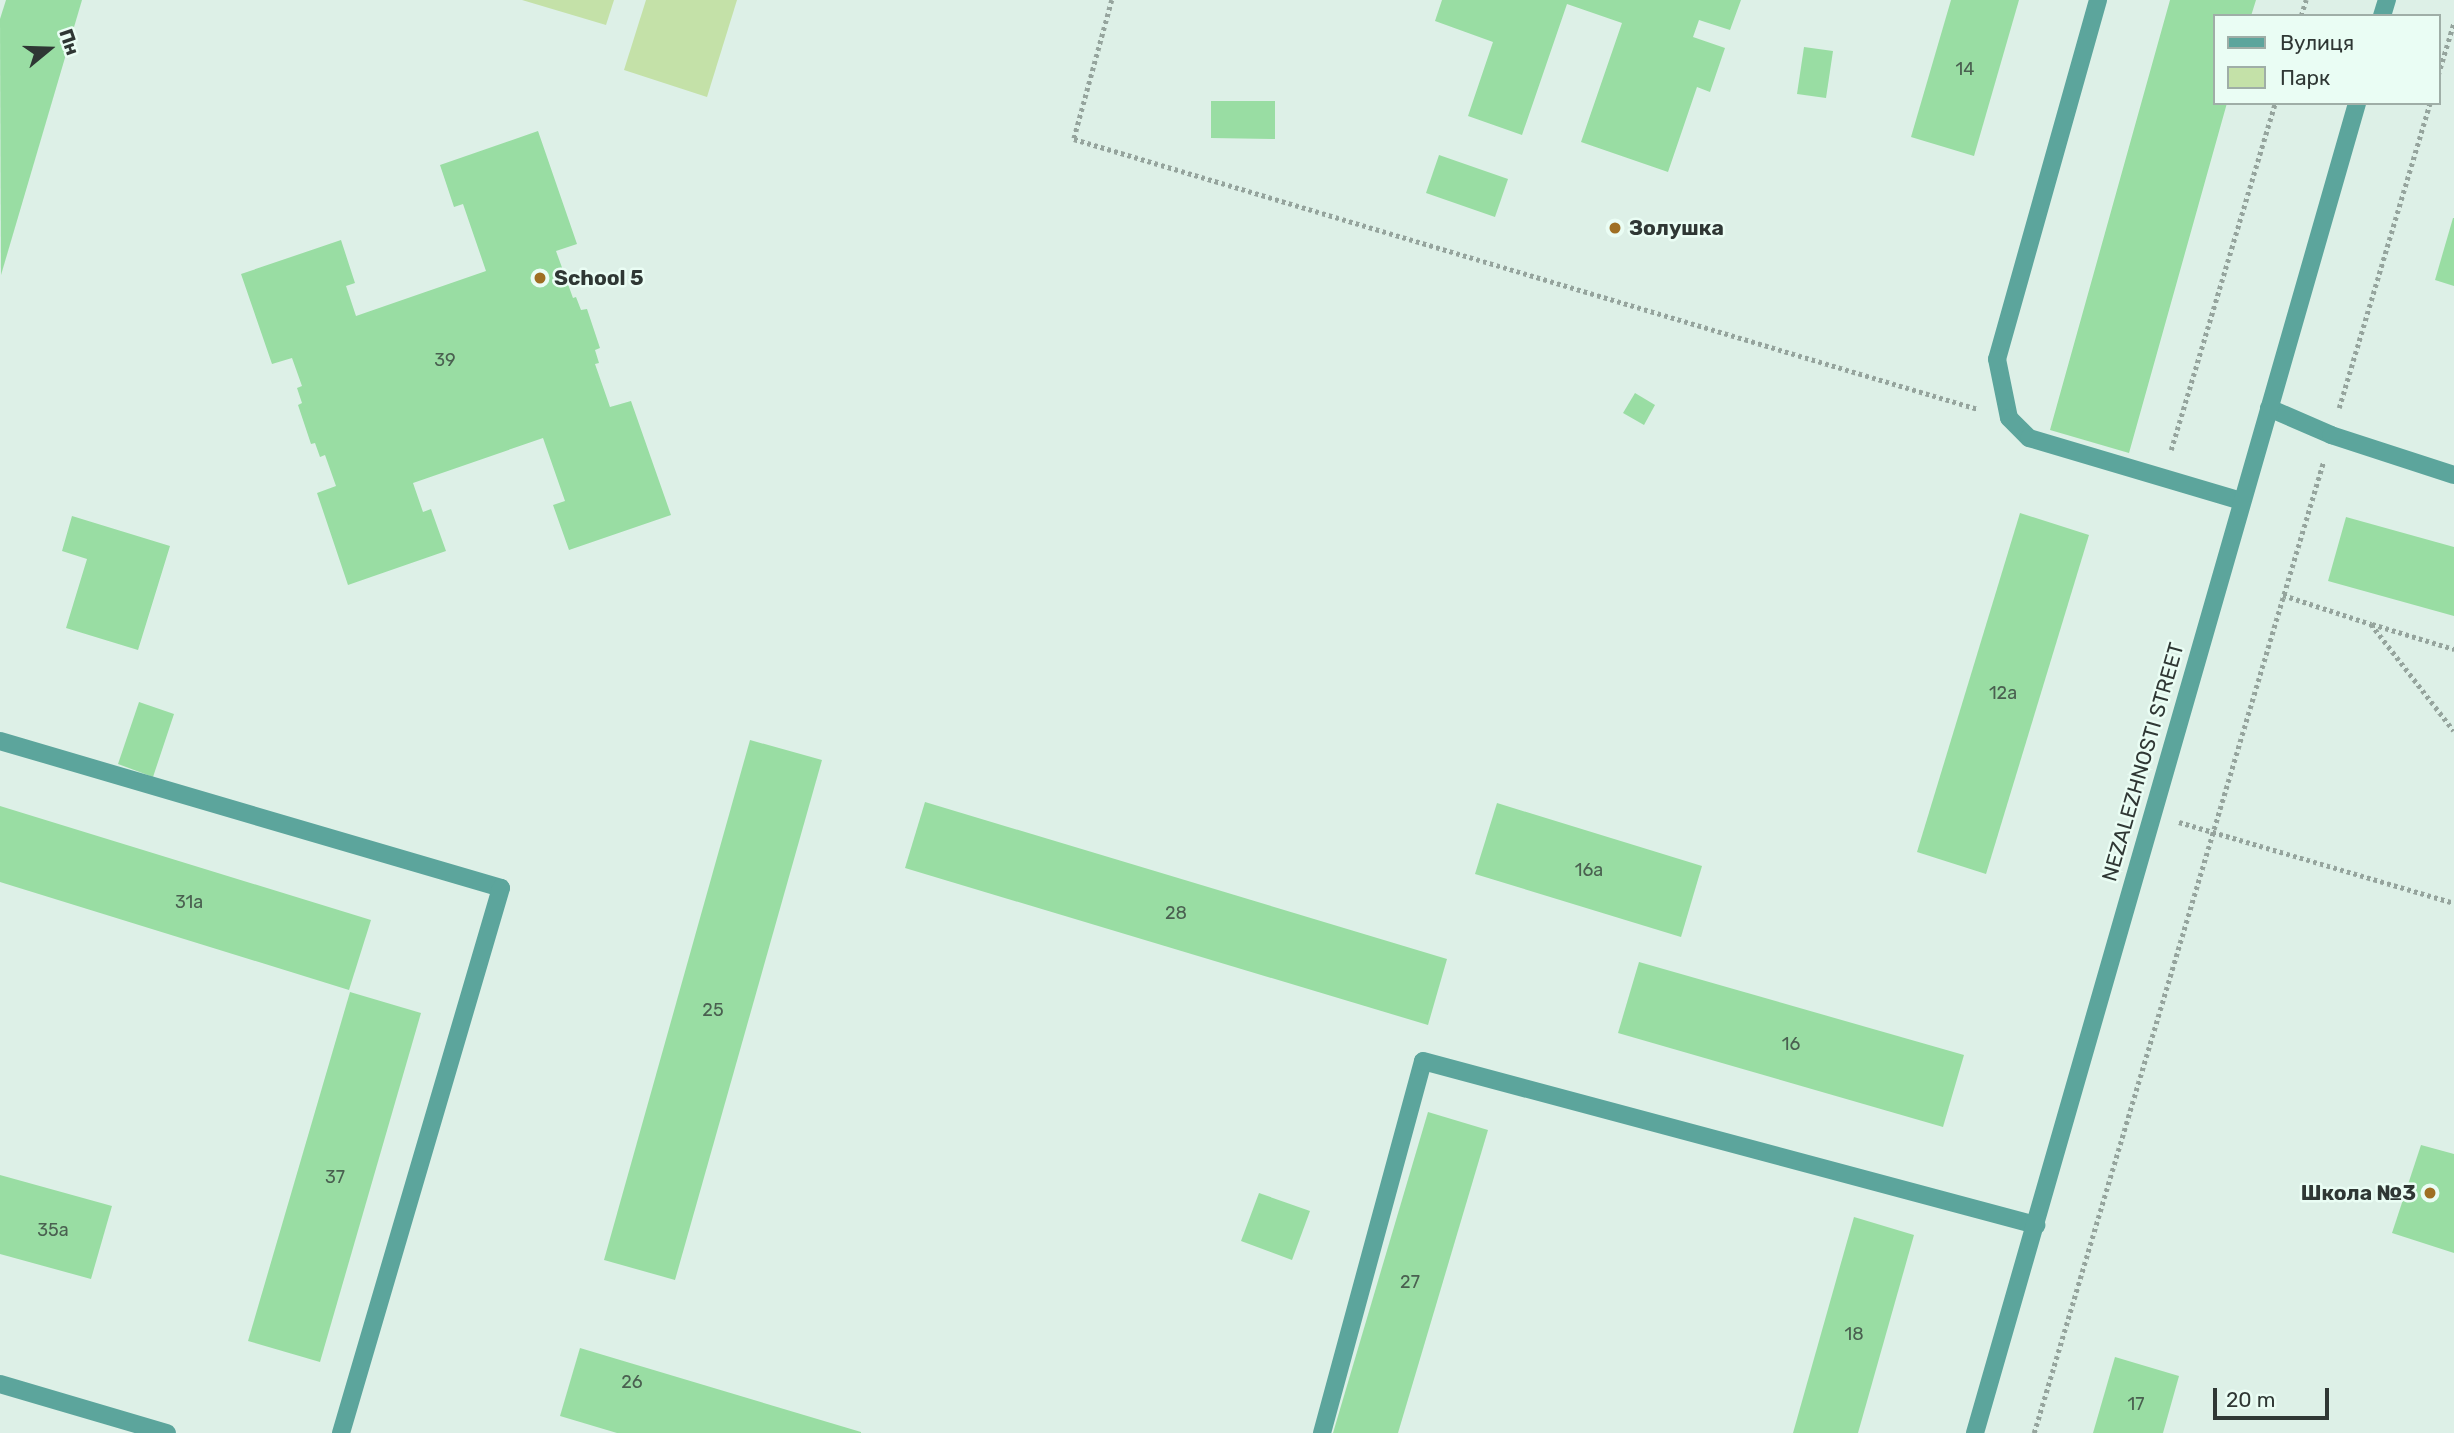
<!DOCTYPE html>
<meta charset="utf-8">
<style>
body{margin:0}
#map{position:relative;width:2454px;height:1433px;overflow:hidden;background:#ddf0e7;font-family:Rubik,sans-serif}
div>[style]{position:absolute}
.green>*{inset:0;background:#c4e1a8}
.building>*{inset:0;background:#99dda3}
.path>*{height:4.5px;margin-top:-2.25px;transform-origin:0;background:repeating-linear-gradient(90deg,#95a49d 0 3.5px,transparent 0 7px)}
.minor>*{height:18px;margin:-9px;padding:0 9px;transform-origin:9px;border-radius:9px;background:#5ca59c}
.dots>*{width:19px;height:19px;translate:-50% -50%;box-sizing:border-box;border:4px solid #eafdf4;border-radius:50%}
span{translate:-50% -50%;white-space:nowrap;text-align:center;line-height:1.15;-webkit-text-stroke:5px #eafdf4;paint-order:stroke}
.number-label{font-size:18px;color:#4a6050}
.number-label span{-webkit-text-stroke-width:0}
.poi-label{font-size:21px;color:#2f3734;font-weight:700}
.left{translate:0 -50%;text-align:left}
.right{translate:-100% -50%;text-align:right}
.street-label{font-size:21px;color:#2f3734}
.legend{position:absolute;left:2213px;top:14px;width:228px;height:91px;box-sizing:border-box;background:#eafdf4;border:2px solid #9faea7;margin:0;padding:9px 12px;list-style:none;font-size:21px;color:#2f3734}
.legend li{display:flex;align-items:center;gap:14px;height:35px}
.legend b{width:35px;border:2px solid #9faea7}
.north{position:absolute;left:14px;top:14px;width:70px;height:70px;-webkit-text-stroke:5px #eafdf4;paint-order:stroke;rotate:71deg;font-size:19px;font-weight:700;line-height:28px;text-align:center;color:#2f3734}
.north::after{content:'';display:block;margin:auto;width:24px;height:32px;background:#2f3734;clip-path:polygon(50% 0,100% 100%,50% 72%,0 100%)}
.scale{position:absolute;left:2213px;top:1388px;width:116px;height:32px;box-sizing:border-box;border:4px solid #2f3734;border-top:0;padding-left:9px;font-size:21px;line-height:24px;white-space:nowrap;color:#2f3734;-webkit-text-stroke:5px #eafdf4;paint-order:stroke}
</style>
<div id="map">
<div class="green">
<i style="clip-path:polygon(522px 0,614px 0,606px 25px)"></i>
<i style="clip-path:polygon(646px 0,737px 0,707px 97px,624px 70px)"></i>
</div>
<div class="building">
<i style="clip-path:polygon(6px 0,82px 0,1px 275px,0 19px)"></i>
<i style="clip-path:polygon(1442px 0,1741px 0,1730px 30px,1699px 20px,1693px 37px,1725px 48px,1710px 92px,1697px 87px,1668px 172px,1581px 142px,1622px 23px,1567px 4px,1522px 135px,1468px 116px,1493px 42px,1435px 21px)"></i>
<i style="clip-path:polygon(1951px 0,2019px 0,1974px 156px,1911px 137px)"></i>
<i style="clip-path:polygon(2170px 0,2256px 0,2251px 16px,2214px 16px,2214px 103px,2227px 103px,2129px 453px,2050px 430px)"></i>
<i style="clip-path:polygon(1804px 47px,1833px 51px,1826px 98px,1797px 94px)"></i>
<i style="clip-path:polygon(1211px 101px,1275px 101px,1275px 139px,1211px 138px)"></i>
<i style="clip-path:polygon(538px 131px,577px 244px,556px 251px,573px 298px,576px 297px,581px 310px,587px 309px,600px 348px,595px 350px,599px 363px,595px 364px,610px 407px,631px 401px,671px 515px,569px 550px,553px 505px,565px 501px,543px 438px,413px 483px,423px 512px,431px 509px,446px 551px,348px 585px,317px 493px,336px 486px,325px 455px,320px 457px,315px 443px,311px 444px,298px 405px,302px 403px,297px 388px,302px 386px,292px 358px,272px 364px,241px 274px,341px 240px,355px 283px,346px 286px,356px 316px,486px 271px,463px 204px,454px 207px,440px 165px)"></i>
<i style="clip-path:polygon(1439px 155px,1508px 179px,1495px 217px,1426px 193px)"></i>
<i style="clip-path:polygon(2453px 218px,2454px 218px,2454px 286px,2435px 280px)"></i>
<i style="clip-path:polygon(1635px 393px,1655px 405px,1644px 425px,1623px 413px)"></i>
<i style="clip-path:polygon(2020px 513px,2089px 535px,1986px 874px,1917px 852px)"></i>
<i style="clip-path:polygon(72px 516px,170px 546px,138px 650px,66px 628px,87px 559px,62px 551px)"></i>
<i style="clip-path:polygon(2346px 517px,2454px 547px,2454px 616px,2328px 581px)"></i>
<i style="clip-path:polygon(139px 702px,174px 714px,153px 777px,118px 764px)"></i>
<i style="clip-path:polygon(750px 740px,822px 760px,675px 1280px,604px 1260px)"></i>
<i style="clip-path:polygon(925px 802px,1447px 959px,1428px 1025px,905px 868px)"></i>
<i style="clip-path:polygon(1497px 803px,1702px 866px,1681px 937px,1475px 874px)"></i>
<i style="clip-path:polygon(0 806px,371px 920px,349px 990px,0 882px)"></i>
<i style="clip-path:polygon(1639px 962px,1964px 1055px,1943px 1127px,1618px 1033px)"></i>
<i style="clip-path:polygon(350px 992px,421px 1013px,320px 1362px,248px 1341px)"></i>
<i style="clip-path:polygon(1428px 1112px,1488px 1130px,1398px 1433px,1333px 1433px)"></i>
<i style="clip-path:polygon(2421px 1145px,2454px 1154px,2454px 1253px,2392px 1233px)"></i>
<i style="clip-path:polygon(0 1175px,112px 1206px,91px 1279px,0 1254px)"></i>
<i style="clip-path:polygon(1259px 1193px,1310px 1211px,1292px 1260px,1241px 1241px)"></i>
<i style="clip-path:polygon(1854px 1217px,1914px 1235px,1858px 1433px,1793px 1433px)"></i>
<i style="clip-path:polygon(580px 1348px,861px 1432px,861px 1433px,617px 1433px,560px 1416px)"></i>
<i style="clip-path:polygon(2115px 1357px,2179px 1376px,2163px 1433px,2093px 1433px)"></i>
</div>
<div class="path">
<i style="left:1112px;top:0;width:144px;rotate:105.3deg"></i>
<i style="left:1074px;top:139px;width:943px;rotate:16.63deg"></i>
<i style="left:2301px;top:16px;width:17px;rotate:-73deg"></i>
<i style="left:2438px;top:75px;width:55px;rotate:-73.2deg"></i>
<i style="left:2339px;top:408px;width:318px;rotate:-73.4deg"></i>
<i style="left:2171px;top:450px;width:362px;rotate:-73.3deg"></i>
<i style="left:2283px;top:595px;width:93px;rotate:18.2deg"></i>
<i style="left:2371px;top:624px;width:135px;rotate:52.2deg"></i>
<i style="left:2372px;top:624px;width:86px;rotate:17deg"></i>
<i style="left:2179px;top:822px;width:287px;rotate:16.4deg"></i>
<i style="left:2034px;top:1433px;width:1012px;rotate:-73.41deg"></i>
</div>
<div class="minor">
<i style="left:2098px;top:0;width:373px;rotate:105.7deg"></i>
<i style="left:1997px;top:359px;width:60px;rotate:78.5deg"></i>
<i style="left:2009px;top:418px;width:28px;rotate:45deg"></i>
<i style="left:2029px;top:438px;width:222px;rotate:16.5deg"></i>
<i style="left:2382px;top:16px;width:17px;rotate:-73deg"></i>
<i style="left:2269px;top:408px;width:68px;rotate:23.5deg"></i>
<i style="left:2331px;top:435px;width:129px;rotate:18deg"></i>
<i style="left:0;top:741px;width:522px;rotate:16.35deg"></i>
<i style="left:501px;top:888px;width:568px;rotate:106.36deg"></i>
<i style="left:0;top:1384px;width:174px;rotate:16.4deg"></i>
<i style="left:1322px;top:1433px;width:385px;rotate:-74.8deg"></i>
<i style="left:1423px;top:1061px;width:635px;rotate:14.98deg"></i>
<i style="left:1975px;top:1433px;width:1384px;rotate:-73.97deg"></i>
</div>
<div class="dots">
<i style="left:1615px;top:228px;background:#9f6f23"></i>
<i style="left:540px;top:278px;background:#9f6f23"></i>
<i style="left:2430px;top:1193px;background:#9f6f23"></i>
</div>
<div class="number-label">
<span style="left:1965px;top:69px">14</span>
<span style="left:445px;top:360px">39</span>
<span style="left:2003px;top:693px">12а</span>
<span style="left:1589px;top:870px">16а</span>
<span style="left:189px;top:902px">31а</span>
<span style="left:1176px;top:913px">28</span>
<span style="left:713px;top:1010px">25</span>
<span style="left:1791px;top:1044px">16</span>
<span style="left:335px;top:1177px">37</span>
<span style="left:53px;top:1230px">35а</span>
<span style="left:1410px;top:1282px">27</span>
<span style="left:1854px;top:1334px">18</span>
<span style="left:632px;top:1382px">26</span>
<span style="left:2136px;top:1404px">17</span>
</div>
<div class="poi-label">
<span class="left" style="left:1629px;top:228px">Золушка</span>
<span class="left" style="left:554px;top:278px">School 5</span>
<span class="right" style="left:2416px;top:1193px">Школа №3</span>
</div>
<div class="street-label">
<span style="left:2143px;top:762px;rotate:-74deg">NEZALEZHNOSTI STREET</span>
</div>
<ul class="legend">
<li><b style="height:9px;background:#5ca59c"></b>Вулиця</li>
<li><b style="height:19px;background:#c4e1a8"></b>Парк</li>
</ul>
<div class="north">Пн</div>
<div class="scale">20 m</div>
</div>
